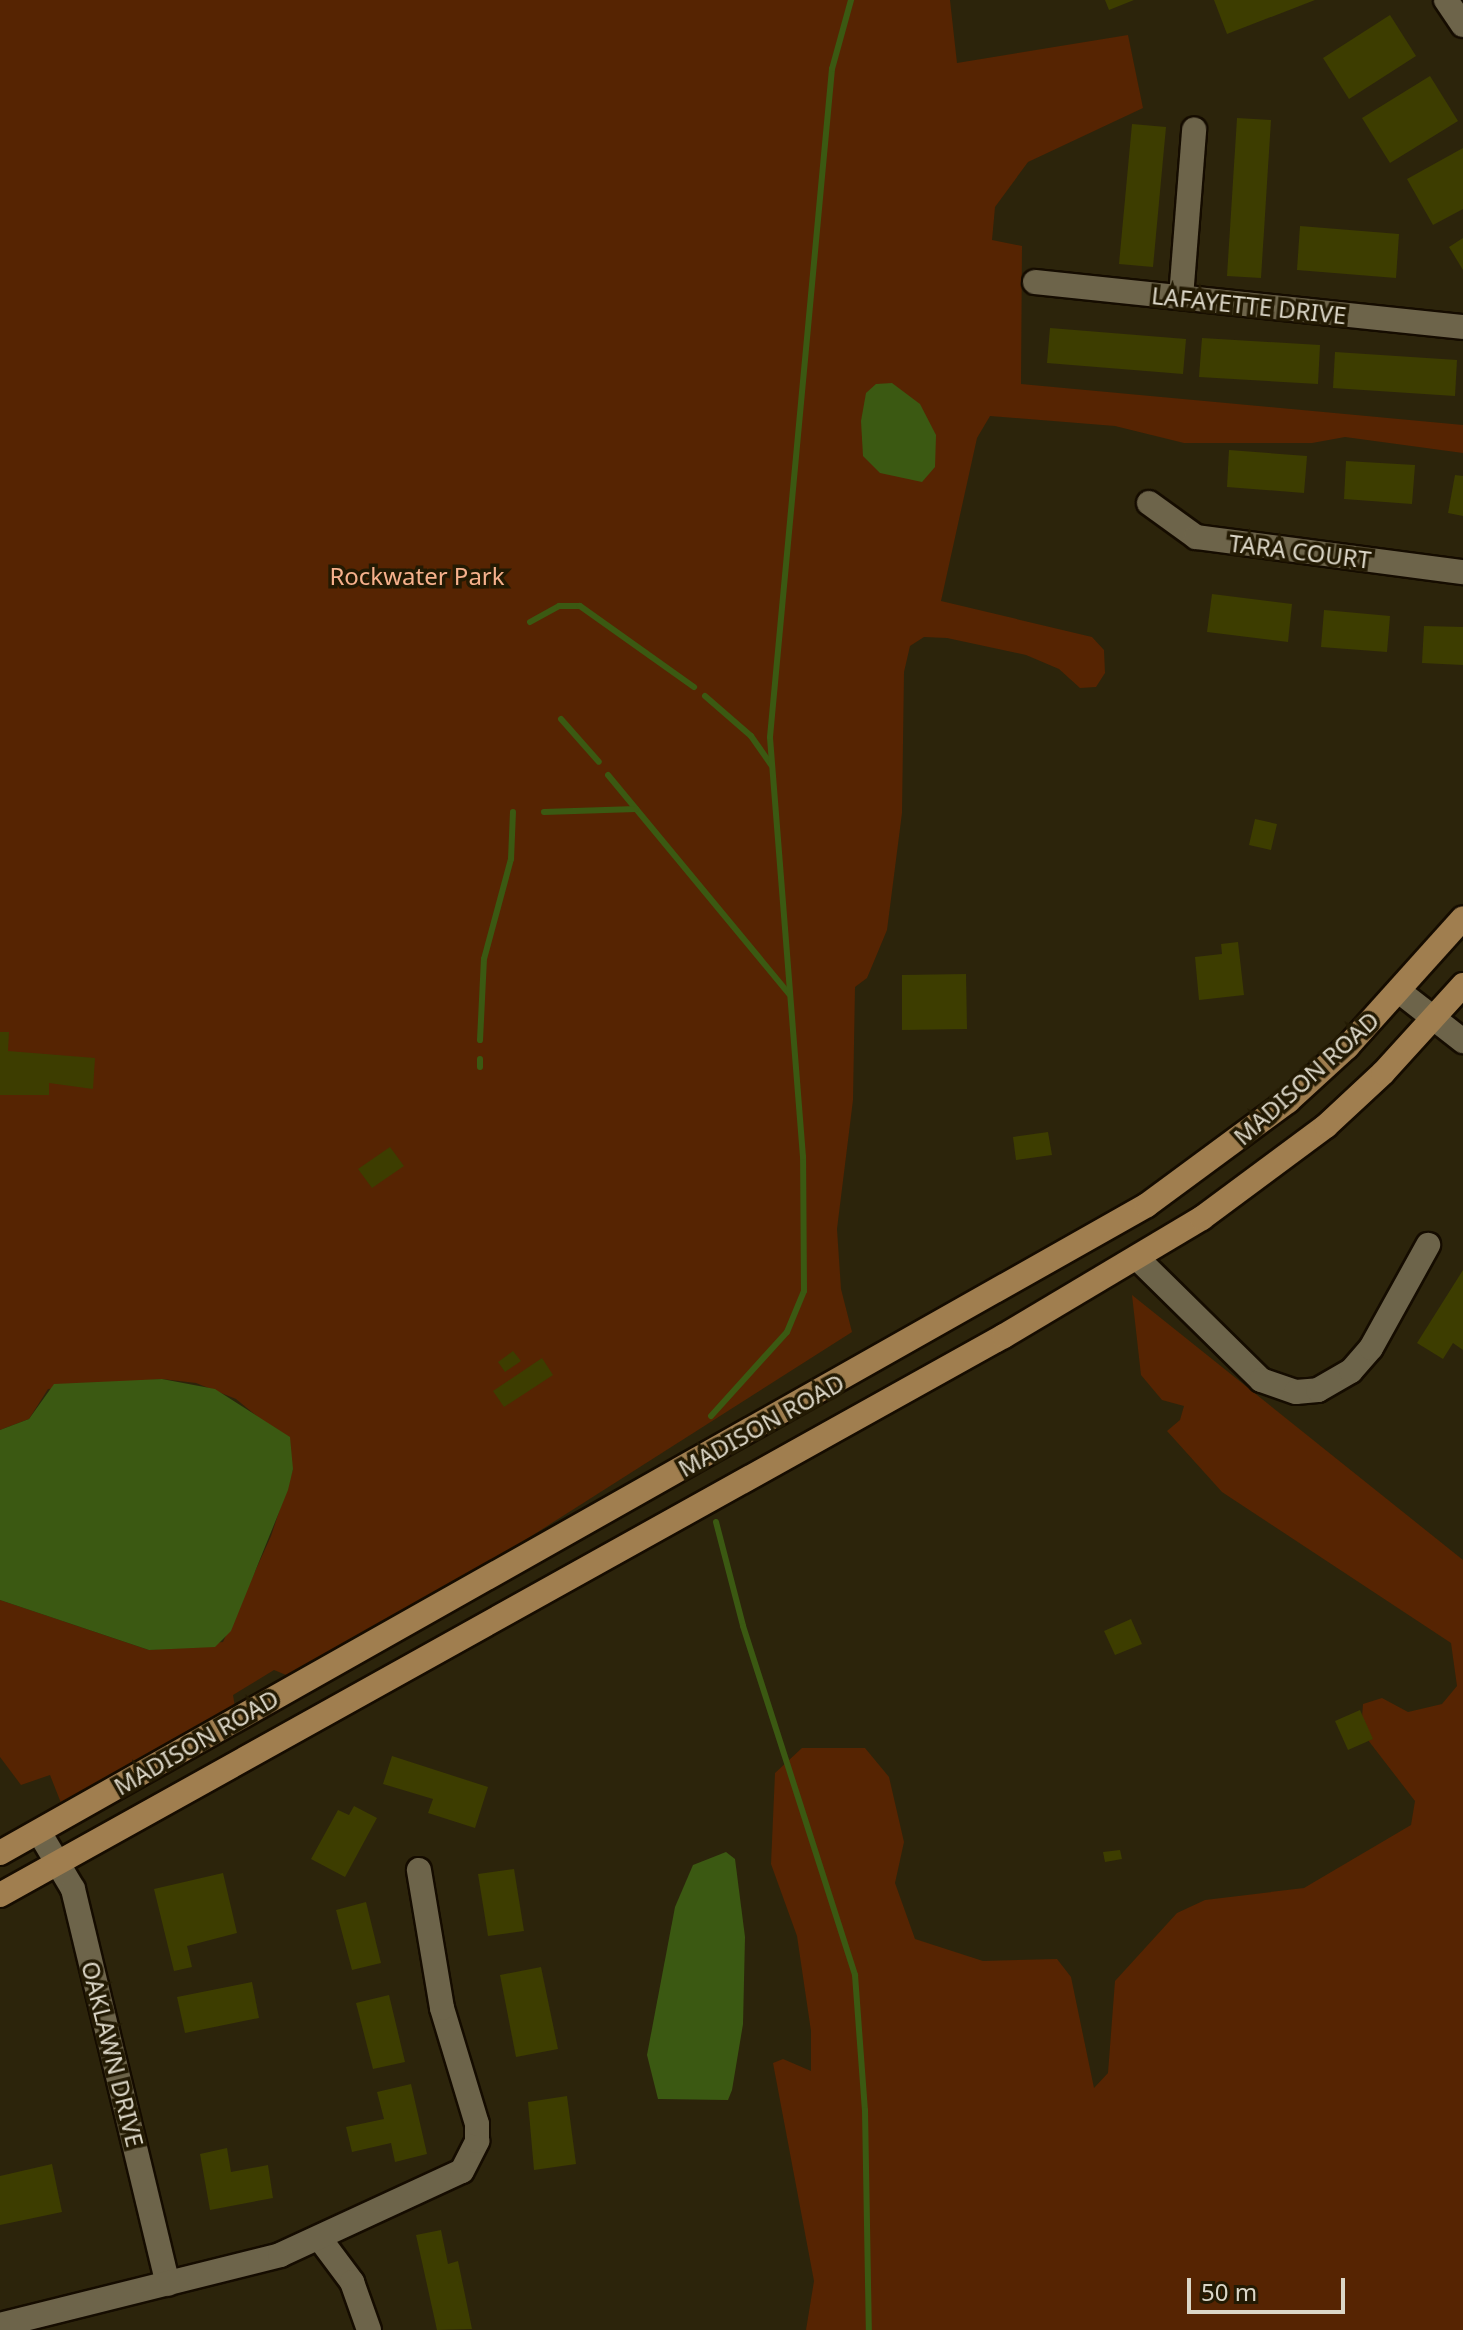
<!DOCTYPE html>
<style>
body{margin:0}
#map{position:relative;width:1463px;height:2330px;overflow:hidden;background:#2c240b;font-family:"Noto Sans",sans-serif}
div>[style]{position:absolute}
.green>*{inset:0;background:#562402}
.water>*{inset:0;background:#3b5912}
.stream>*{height:6px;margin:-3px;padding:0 3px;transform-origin:3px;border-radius:3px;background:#3b5912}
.building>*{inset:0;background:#3d3d00}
.roads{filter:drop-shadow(2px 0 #150c00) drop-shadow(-2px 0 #150c00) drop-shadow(0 2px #150c00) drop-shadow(0 -2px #150c00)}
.minor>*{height:24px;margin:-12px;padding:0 12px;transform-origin:12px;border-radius:12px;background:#6d644a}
.major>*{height:24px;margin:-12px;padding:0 12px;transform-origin:12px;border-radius:12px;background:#a07e4f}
span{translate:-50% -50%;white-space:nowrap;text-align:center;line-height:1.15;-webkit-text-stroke:7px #231a03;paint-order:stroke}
.street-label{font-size:24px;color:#dbd6c7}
.park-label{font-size:24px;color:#f6b18c}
.scale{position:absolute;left:1187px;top:2278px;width:158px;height:36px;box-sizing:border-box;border:4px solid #dbd6c7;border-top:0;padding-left:10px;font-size:24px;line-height:28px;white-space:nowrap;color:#dbd6c7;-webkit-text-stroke:6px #231a03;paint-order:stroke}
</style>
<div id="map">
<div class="green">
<i style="clip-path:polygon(0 0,950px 0,957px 63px,1128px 35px,1143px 108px,1028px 162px,995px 207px,992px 240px,1022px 246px,1021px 384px,1463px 425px,1463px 453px,1345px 437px,1312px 443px,1184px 443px,1115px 426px,990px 416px,977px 438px,941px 601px,1092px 637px,1104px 650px,1105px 673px,1096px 687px,1080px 688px,1059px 669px,1026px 655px,947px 638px,924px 637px,910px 646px,904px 672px,902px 813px,887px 930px,867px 978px,855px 987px,853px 1100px,837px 1229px,841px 1289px,852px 1332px,467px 1577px,291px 1677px,274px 1670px,233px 1695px,235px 1707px,61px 1803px,50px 1775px,21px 1785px,0 1757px,0 1600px,149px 1650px,223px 1642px,271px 1536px,293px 1469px,259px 1418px,236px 1399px,196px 1383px,162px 1379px,48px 1389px,29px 1419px,0 1430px)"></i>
<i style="clip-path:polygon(1132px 1295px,1463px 1560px,1463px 2330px,806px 2330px,814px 2281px,773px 2063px,783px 2059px,811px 2071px,811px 2031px,797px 1936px,771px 1864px,775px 1773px,802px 1748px,865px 1748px,889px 1777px,904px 1842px,895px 1883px,915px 1939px,983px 1961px,1057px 1959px,1071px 1977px,1094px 2088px,1108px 2073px,1115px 1981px,1177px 1913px,1205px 1900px,1304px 1888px,1411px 1825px,1415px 1801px,1361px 1731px,1363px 1704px,1382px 1698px,1408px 1712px,1442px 1704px,1457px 1686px,1451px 1643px,1222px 1492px,1167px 1431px,1180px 1420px,1184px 1406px,1162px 1400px,1141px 1375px)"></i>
</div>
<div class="water">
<i style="clip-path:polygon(892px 383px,920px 404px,936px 435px,935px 467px,922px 482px,880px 473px,863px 456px,861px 421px,866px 393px,876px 384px)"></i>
<i style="clip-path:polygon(162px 1379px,215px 1389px,290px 1437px,293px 1469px,288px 1490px,231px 1631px,215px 1647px,149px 1650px,0 1600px,0 1430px,29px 1419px,54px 1384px)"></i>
<i style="clip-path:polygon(726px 1852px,735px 1859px,745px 1937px,743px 2024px,732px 2090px,728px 2100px,658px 2099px,647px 2055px,675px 1907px,693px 1865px)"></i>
</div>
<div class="stream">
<i style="left:530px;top:622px;width:33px;rotate:-29deg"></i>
<i style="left:559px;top:606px;width:21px"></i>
<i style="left:580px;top:606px;width:140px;rotate:35.4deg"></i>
<i style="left:705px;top:696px;width:61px;rotate:41deg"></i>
<i style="left:751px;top:736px;width:35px;rotate:55deg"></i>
<i style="left:561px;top:719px;width:57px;rotate:48.5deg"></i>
<i style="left:608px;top:775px;width:284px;rotate:50.4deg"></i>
<i style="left:544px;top:812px;width:92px;rotate:-1.9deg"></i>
<i style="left:480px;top:1040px;width:81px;rotate:-87.2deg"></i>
<i style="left:484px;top:959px;width:104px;rotate:-74.9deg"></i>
<i style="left:511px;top:859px;width:47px;rotate:-87.6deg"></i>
<i style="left:480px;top:1067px;width:8px;rotate:-90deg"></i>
<i style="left:711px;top:1416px;width:113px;rotate:-47.9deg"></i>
<i style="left:787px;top:1332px;width:44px;rotate:-67.5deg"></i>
<i style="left:804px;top:1291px;width:134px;rotate:-90.4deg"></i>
<i style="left:803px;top:1157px;width:421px;rotate:-94.5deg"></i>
<i style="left:770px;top:737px;width:671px;rotate:-84.7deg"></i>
<i style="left:832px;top:69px;width:72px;rotate:-74.6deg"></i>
<i style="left:716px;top:1522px;width:107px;rotate:75.4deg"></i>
<i style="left:743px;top:1626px;width:367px;rotate:72.2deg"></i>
<i style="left:855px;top:1975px;width:135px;rotate:85.8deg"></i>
<i style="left:865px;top:2110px;width:220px;rotate:89deg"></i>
</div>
<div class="building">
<i style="clip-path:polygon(1105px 0,1134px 0,1109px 10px)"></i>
<i style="clip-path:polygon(1214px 0,1315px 0,1227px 34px)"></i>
<i style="clip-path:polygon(1390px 15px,1416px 56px,1349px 99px,1323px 58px)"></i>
<i style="clip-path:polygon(1430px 76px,1458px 121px,1390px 163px,1362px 118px)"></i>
<i style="clip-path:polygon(1237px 118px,1271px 120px,1261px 278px,1227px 276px)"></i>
<i style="clip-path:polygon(1132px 124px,1166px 127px,1153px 267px,1119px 264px)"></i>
<i style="clip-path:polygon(1463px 148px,1463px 209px,1433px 225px,1407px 179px)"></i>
<i style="clip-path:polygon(1300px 226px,1399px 234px,1396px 278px,1297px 270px)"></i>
<i style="clip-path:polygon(1463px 238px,1463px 270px,1449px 247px)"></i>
<i style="clip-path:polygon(1050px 328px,1186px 339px,1183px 374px,1047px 363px)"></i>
<i style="clip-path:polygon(1202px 338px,1320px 345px,1318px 384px,1199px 377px)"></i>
<i style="clip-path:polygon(1335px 352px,1457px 360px,1455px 396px,1333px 388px)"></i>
<i style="clip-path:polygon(1229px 450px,1307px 456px,1304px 493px,1227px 487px)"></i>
<i style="clip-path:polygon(1346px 461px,1415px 465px,1412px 504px,1344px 499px)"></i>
<i style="clip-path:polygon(1455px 475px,1463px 476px,1463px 516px,1448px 513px)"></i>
<i style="clip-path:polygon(1212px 594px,1292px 604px,1288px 642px,1207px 632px)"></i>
<i style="clip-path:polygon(1324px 610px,1390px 616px,1387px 652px,1321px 647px)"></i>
<i style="clip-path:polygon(1424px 626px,1463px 627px,1463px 665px,1422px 663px)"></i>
<i style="clip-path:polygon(1255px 819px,1277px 824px,1271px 850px,1249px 845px)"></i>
<i style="clip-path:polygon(1238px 942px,1244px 995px,1199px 1000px,1195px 957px,1222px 954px,1221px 944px)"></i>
<i style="clip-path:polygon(966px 974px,967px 1029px,902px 1030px,902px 975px)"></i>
<i style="clip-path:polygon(0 1032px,9px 1032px,8px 1051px,95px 1058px,93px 1089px,49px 1083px,49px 1095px,0 1095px)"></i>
<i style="clip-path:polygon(1048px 1132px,1052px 1155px,1016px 1160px,1013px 1137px)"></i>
<i style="clip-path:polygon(390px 1147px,404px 1166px,372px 1188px,358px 1169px)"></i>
<i style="clip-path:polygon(1463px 1270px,1463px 1350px,1453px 1343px,1443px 1359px,1417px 1343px)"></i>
<i style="clip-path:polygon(513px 1351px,521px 1361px,505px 1372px,498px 1362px)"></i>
<i style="clip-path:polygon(542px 1358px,553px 1375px,504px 1407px,493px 1391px)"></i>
<i style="clip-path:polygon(1131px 1619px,1142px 1644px,1115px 1655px,1104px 1631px)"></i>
<i style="clip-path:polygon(1360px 1710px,1373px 1739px,1348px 1750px,1335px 1721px)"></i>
<i style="clip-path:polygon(392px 1756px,488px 1787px,475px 1828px,428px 1813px,433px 1799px,383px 1784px)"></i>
<i style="clip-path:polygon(354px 1806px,377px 1818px,345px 1877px,311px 1859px,338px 1810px,349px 1815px)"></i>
<i style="clip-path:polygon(1120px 1850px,1122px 1859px,1105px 1862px,1103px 1852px)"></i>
<i style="clip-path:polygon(514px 1869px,524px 1931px,488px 1936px,478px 1874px)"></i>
<i style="clip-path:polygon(223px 1873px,237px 1933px,187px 1946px,192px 1967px,174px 1971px,154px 1889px)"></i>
<i style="clip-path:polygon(366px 1902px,381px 1963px,352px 1970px,336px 1910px)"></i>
<i style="clip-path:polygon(541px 1967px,558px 2049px,516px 2057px,500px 1975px)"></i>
<i style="clip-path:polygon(252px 1982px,259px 2018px,185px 2033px,177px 1997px)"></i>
<i style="clip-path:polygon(389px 1995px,405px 2062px,373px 2069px,356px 2003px)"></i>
<i style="clip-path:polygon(411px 2084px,427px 2154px,395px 2162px,391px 2143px,352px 2152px,346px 2127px,384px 2119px,377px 2092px)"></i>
<i style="clip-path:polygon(567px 2096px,576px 2164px,534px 2170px,528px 2102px)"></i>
<i style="clip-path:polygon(227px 2148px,231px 2172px,268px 2165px,273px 2198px,210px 2210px,200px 2154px)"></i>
<i style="clip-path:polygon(52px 2164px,62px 2212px,0 2225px,0 2176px)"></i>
<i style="clip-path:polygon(441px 2230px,448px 2264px,458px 2261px,472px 2329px,437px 2330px,416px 2235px)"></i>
</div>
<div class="roads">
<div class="minor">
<i style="left:1446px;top:0;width:30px;rotate:56deg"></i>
<i style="left:1035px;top:282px;width:430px;rotate:6deg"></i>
<i style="left:1181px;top:297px;width:168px;rotate:-85.5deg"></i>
<i style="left:1149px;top:503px;width:58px;rotate:35.9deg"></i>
<i style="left:1196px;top:537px;width:269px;rotate:7.5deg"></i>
<i style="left:1400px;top:992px;width:80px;rotate:37.9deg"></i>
<i style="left:1137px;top:1258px;width:174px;rotate:44.5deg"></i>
<i style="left:1261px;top:1380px;width:37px;rotate:19deg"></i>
<i style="left:1296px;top:1392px;width:22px;rotate:-5deg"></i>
<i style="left:1318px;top:1390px;width:38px;rotate:-30deg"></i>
<i style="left:1351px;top:1371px;width:30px;rotate:-49deg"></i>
<i style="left:1371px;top:1348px;width:118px;rotate:-61deg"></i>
<i style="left:39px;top:1832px;width:66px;rotate:59.2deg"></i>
<i style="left:73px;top:1889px;width:406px;rotate:76.5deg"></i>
<i style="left:320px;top:2239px;width:54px;rotate:53.3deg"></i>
<i style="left:352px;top:2282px;width:51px;rotate:70.5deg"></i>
<i style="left:0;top:2325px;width:289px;rotate:-14deg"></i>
<i style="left:280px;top:2255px;width:200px;rotate:-24.8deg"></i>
<i style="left:462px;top:2171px;width:34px;rotate:-63deg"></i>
<i style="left:477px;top:2141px;width:17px;rotate:-90deg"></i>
<i style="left:477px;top:2124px;width:121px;rotate:-106.8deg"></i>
<i style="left:442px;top:2008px;width:140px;rotate:-99.5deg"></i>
</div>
<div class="major">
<i style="left:0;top:1853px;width:1317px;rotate:-29.46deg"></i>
<i style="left:1147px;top:1205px;width:175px;rotate:-36.4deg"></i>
<i style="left:1288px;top:1101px;width:80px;rotate:-42.5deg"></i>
<i style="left:1347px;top:1047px;width:173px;rotate:-48deg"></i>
<i style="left:0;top:1895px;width:1149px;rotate:-29.11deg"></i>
<i style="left:1004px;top:1336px;width:230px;rotate:-30.8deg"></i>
<i style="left:1202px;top:1218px;width:154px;rotate:-36.6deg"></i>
<i style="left:1326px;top:1126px;width:78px;rotate:-42.9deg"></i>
<i style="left:1383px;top:1073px;width:119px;rotate:-47.7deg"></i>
</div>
</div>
<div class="street-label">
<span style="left:1249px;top:305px;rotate:6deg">LAFAYETTE DRIVE</span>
<span style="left:1300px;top:551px;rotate:7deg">TARA COURT</span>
<span style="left:1306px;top:1078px;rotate:-42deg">MADISON ROAD</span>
<span style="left:761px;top:1425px;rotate:-29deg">MADISON ROAD</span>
<span style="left:196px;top:1742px;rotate:-30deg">MADISON ROAD</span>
<span style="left:113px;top:2054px;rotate:76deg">OAKLAWN DRIVE</span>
</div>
<div class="park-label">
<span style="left:417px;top:576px">Rockwater Park</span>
</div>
<div class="scale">50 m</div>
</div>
